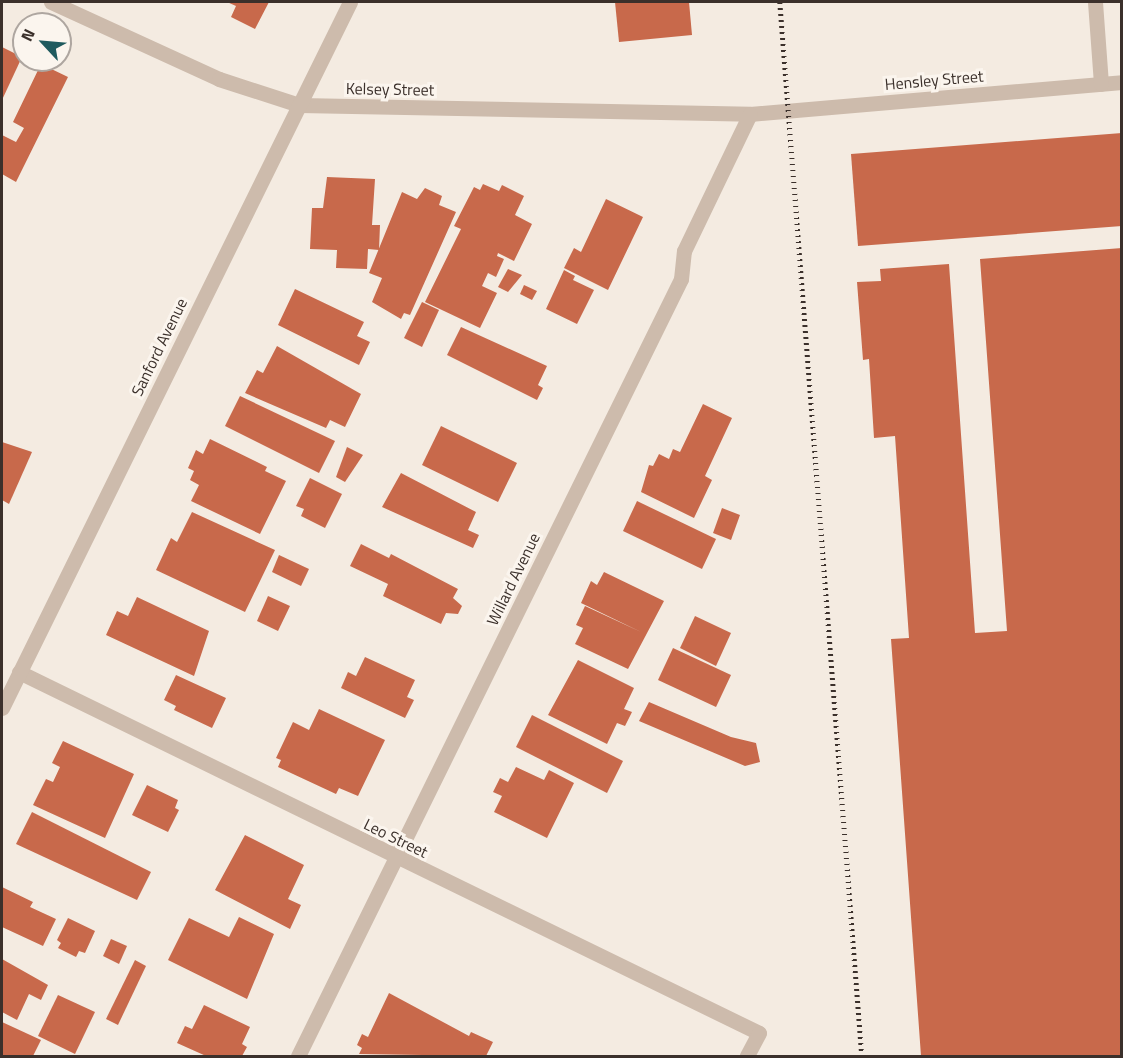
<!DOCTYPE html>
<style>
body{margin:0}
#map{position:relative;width:1123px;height:1058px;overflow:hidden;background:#f4ebe1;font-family:"Titillium Web",sans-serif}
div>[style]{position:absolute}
.building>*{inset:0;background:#c8694b}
.minor>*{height:15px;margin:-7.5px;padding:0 7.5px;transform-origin:7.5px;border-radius:7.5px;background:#cdbbac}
.rail>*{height:4.5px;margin-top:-2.25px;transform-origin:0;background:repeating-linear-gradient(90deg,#3b302b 0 1.5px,transparent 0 6px)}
span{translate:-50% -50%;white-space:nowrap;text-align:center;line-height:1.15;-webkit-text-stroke:6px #fbf5ee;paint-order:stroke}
.street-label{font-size:16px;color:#3b302b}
.frame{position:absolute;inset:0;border:3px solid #3b302b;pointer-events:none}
.north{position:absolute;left:12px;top:12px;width:60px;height:60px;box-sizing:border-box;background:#fbf5ee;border:2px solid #aea6a0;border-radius:50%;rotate:296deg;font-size:16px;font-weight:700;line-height:24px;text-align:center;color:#3b302b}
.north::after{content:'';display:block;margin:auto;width:21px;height:27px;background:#1f5a5e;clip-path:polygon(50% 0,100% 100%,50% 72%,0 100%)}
</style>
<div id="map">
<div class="building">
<i style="clip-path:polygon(227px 2px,269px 2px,255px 29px,231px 17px,236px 6px)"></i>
<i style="clip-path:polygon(615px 2px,689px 2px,692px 35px,619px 42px)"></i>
<i style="clip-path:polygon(2px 47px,22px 57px,2px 100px)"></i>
<i style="clip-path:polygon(41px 64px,68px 77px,16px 182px,2px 174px,2px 135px,16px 142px,24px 128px,13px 122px)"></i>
<i style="clip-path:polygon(1122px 133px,1122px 226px,858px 246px,851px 154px)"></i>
<i style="clip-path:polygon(327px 177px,375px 179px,372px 225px,380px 225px,379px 250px,368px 249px,367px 269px,336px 268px,337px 250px,310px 249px,312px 208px,323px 208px)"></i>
<i style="clip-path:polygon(483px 184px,499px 191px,502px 185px,524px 196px,515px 215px,532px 224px,514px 261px,498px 253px,497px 256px,504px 259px,496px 277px,488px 273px,482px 286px,497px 293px,480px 328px,425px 302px,461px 229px,454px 226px,474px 187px,480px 190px)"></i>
<i style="clip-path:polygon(425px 188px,442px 196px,439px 205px,456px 212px,410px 315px,404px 313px,401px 319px,372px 302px,382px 278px,369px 273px,402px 192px,417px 199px)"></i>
<i style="clip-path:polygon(606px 199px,643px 217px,608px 290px,564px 268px,574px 248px,581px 252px)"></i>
<i style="clip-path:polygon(1122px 248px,1122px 1056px,921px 1056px,891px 639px,909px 638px,895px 436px,874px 438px,869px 359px,863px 360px,857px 282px,881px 281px,880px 269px,949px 264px,975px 633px,1007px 631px,980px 259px)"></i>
<i style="clip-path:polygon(508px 269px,522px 275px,508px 292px,498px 287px)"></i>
<i style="clip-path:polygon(564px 270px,575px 276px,573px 280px,594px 290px,577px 324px,546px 309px)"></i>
<i style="clip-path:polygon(524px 285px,537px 291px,532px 300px,520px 294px)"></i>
<i style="clip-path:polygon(295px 289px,364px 322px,357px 336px,370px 342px,359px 365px,278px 325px)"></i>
<i style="clip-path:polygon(422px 302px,439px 310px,422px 347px,404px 338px)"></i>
<i style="clip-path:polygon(461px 327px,547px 366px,538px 385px,543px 388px,537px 400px,447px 355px)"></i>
<i style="clip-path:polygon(277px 346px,361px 394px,345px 427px,330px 420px,326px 428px,245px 393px,257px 370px,263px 373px)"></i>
<i style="clip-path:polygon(240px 396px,335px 441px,319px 473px,225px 426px)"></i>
<i style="clip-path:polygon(703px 404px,732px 418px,705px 476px,712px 480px,694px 518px,641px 492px,649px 465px,653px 466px,659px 454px,669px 459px,673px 449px,680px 452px)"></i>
<i style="clip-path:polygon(441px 426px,517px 463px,498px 502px,422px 465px)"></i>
<i style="clip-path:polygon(210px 439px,267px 467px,265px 471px,286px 481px,260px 534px,191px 501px,199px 485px,190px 480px,194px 471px,188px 468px,196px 450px,203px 454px)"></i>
<i style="clip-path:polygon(2px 442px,32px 452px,9px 504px,2px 500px)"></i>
<i style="clip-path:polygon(347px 447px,363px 455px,345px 482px,336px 477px)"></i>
<i style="clip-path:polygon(401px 473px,476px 512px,468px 530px,479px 535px,473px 548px,382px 507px)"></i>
<i style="clip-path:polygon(310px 478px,342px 494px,325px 528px,301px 516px,304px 509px,296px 506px)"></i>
<i style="clip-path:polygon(637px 501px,716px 539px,702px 569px,623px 531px)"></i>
<i style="clip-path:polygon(722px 508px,740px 515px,731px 540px,713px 533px)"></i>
<i style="clip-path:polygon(192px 512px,275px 550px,245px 612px,156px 570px,171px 538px,177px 542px)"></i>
<i style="clip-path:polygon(361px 544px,389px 558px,391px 554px,458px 589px,453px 598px,462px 606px,458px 614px,446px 613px,441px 624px,383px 596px,388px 584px,350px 566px)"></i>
<i style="clip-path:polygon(279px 555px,309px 569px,301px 586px,272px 572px)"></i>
<i style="clip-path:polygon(604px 572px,664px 601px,628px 669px,575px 644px,583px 628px,576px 625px,585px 606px,641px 632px,581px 603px,591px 581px,597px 585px)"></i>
<i style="clip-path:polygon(268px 596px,290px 606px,278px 631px,257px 621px)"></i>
<i style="clip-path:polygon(137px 597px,209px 631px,194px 676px,106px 635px,117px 611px,128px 616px)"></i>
<i style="clip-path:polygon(695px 616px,731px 633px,716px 666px,680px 648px)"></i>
<i style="clip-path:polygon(673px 648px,731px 675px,716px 707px,658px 680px)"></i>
<i style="clip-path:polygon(365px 657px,415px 680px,407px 697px,414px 700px,405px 718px,341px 688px,348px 672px,356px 676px)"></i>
<i style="clip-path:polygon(578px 660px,634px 688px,624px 709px,632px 712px,625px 726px,617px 723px,607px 744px,548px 715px)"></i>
<i style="clip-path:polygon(176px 675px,226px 698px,212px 728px,174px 710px,176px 706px,164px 700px)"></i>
<i style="clip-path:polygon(649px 702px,731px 737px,756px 743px,760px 762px,745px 766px,639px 721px)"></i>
<i style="clip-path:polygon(319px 709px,385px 740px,358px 796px,339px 788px,336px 794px,278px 767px,281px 760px,276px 758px,293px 722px,309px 730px)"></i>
<i style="clip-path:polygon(532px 715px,623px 761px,607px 793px,516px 747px)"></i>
<i style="clip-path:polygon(63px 741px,134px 774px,105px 838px,33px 805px,46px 779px,53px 782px,60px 767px,52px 763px)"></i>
<i style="clip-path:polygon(516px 767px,544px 780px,549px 770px,574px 783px,547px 838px,494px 812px,502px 796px,493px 792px,500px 778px,508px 782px)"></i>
<i style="clip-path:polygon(147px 785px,178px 800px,175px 808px,179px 810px,168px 832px,132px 815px)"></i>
<i style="clip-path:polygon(32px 812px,151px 872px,137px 900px,16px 844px)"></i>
<i style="clip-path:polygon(245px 835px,304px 865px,288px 899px,301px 905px,290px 929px,215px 890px)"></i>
<i style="clip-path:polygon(2px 887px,33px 902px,30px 907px,56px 919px,43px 946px,2px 927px)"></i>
<i style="clip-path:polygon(239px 917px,274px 934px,247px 999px,168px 960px,189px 918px,229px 937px)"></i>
<i style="clip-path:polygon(68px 918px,95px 931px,85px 953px,79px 951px,76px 957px,58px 948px,61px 943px,57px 940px)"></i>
<i style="clip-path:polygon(111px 939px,127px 946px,119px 964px,103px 956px)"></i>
<i style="clip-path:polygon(2px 959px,48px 985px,41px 1000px,29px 994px,17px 1020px,2px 1012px)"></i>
<i style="clip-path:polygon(135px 960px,146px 966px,118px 1025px,106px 1019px)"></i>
<i style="clip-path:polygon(389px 993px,469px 1036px,471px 1032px,493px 1042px,486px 1056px,359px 1054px,362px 1048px,357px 1045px,362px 1034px,368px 1037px)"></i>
<i style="clip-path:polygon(58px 995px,95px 1012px,75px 1054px,38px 1036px)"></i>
<i style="clip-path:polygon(204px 1005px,250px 1027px,242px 1044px,247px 1047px,242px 1056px,206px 1056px,177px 1043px,185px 1026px,192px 1029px)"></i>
<i style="clip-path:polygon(2px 1022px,41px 1040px,33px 1056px,2px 1056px)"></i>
</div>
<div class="minor">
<i style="left:51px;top:2px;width:185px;rotate:24.6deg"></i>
<i style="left:219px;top:79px;width:84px;rotate:18deg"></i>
<i style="left:299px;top:105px;width:451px;rotate:1.1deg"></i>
<i style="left:750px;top:114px;width:373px;rotate:-4.9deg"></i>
<i style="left:1095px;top:2px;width:82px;rotate:85.8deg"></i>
<i style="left:19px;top:672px;width:823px;rotate:26deg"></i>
<i style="left:759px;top:1033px;width:26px;rotate:118deg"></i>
<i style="left:2px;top:708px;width:787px;rotate:-63.76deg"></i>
<i style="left:298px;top:1056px;width:866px;rotate:-63.76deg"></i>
<i style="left:681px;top:279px;width:28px;rotate:-84deg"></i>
<i style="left:684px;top:251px;width:152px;rotate:-64.3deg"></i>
</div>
<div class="rail">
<i style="left:780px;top:2px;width:1057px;rotate:85.55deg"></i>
</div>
<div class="street-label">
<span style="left:934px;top:80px;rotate:-5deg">Hensley Street</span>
<span style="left:390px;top:89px;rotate:1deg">Kelsey Street</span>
<span style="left:159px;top:347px;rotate:-64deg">Sanford Avenue</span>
<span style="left:513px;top:579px;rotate:-64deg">Willard Avenue</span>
<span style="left:396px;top:838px;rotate:26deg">Leo Street</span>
</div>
<div class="frame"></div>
<div class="north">N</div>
</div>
